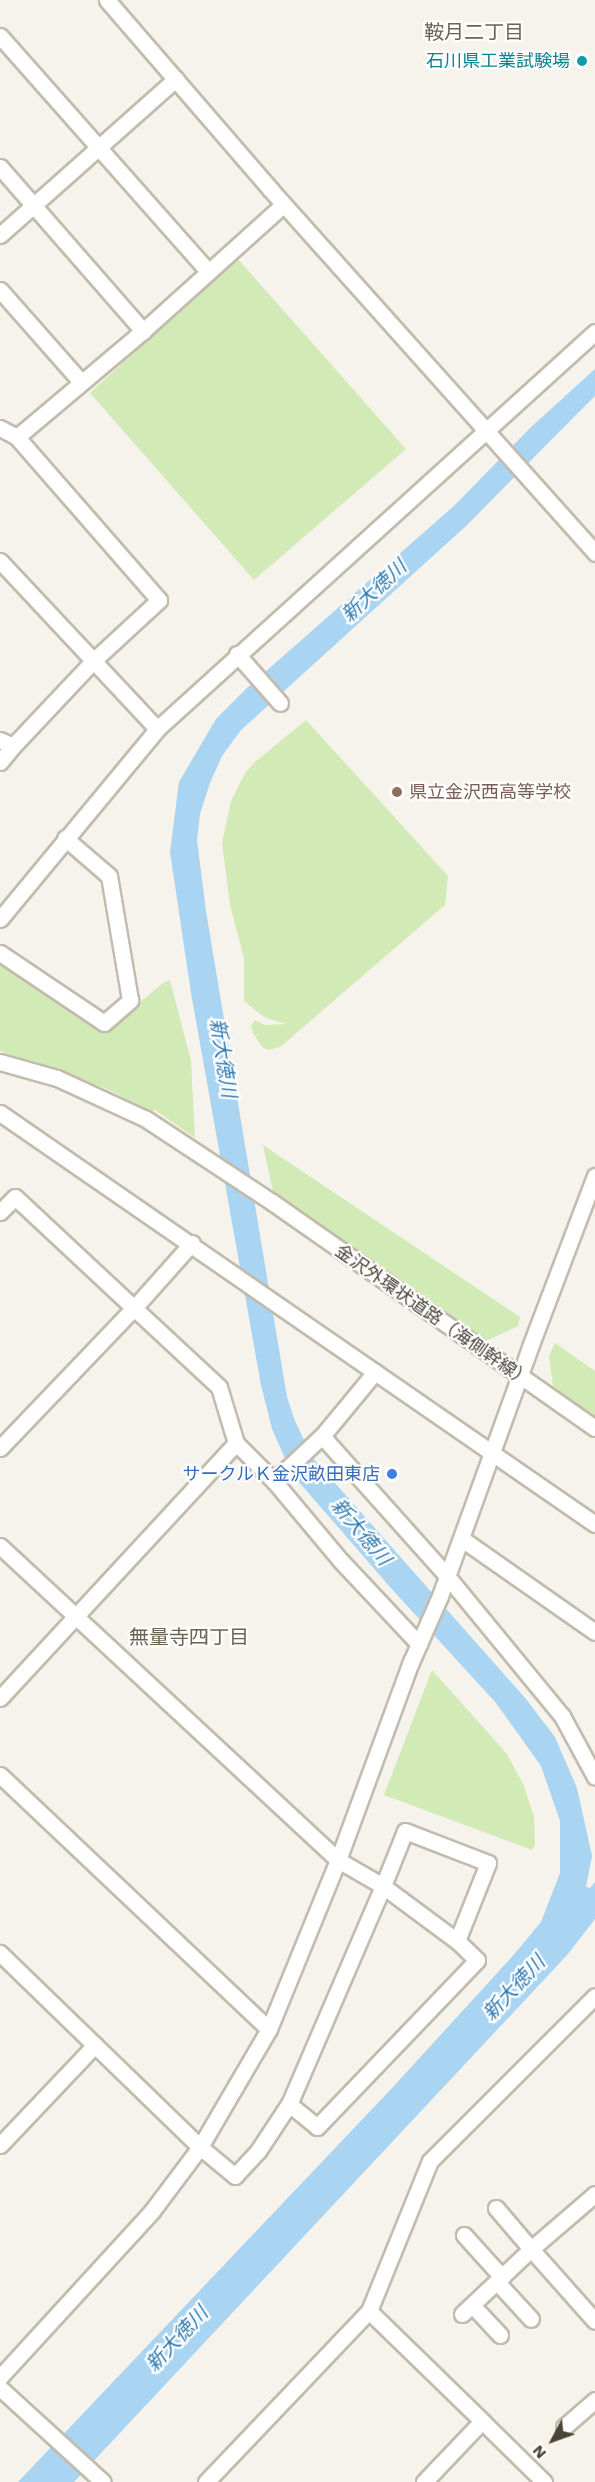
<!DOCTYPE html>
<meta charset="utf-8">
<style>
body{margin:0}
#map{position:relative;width:595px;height:2482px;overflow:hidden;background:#f6f3ec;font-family:"Work Sans","Noto Sans JP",sans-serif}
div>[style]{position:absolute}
.green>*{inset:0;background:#d2eab5}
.water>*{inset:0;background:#a9d4f2}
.roads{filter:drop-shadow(2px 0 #c2bbae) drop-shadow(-2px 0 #c2bbae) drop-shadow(0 2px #c2bbae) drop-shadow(0 -2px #c2bbae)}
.minor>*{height:15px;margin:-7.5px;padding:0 7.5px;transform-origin:7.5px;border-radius:7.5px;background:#fff}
.dots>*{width:16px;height:16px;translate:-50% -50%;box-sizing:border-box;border:3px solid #fff;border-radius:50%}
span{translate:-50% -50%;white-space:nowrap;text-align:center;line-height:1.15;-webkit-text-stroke:4.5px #fff;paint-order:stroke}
.culture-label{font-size:18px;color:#0d838f}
.right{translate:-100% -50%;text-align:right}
.education-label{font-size:18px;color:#785e54}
.left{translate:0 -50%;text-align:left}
.street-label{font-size:18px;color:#4b4439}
.shop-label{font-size:18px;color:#366cbe}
.neighbourhood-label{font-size:20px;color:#6e6250}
.water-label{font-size:20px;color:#2e7ab2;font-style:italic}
.north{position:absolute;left:523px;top:2410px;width:60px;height:60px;-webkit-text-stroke:4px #fff;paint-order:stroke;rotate:229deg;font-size:16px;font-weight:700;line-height:24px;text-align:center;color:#4b4439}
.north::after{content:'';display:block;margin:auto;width:21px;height:27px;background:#4b4439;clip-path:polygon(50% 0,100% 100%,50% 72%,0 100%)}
</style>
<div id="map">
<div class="green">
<i style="clip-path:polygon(237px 258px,406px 449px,254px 580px,90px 393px)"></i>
<i style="clip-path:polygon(306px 720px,448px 876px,445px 905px,280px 1047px,268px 1050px,262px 1047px,253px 1033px,251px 1026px,255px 1020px,265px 1025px,286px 1024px,264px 1017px,244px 1001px,244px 958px,230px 905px,222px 843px,231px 801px,245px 773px,255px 762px)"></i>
<i style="clip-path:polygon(0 961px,107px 1030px,163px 983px,170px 980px,191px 1061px,195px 1138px,155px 1110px,151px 1112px,107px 1089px,0 1051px)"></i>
<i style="clip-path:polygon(263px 1145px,520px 1317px,518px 1326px,482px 1343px,274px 1196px)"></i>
<i style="clip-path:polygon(555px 1343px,595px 1371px,595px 1421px,554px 1393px,549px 1356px)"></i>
<i style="clip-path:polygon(432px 1670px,507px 1754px,524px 1786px,534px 1817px,535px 1845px,532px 1850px,384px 1795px)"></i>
</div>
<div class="water">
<i style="clip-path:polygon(595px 369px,595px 396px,570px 421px,466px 526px,241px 730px,222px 756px,210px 783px,200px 814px,197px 840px,206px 911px,287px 1397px,295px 1421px,312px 1457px,526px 1699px,555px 1737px,577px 1788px,592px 1856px,586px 1887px,590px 1888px,595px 1882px,595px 1919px,568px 1954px,74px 2482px,18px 2482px,393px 2087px,511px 1958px,541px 1922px,560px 1873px,560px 1821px,541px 1766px,496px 1703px,390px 1587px,292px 1474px,272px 1429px,261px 1385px,191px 993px,170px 852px,179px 782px,216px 719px,247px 688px,455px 505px,530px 428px)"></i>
</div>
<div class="roads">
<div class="minor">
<i style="left:107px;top:0;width:251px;rotate:49.2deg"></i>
<i style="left:271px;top:190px;width:487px;rotate:48.2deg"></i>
<i style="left:0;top:36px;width:315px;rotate:48.5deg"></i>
<i style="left:0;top:167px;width:218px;rotate:48.9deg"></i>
<i style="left:0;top:235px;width:235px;rotate:-41.6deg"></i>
<i style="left:0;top:290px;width:123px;rotate:48.6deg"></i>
<i style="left:0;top:428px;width:19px;rotate:28deg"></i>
<i style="left:17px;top:437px;width:165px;rotate:-40.1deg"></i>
<i style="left:143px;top:331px;width:188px;rotate:-42deg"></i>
<i style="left:0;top:561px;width:230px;rotate:46.9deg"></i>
<i style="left:157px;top:729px;width:591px;rotate:-42.19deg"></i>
<i style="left:237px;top:654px;width:65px;rotate:48.7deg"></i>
<i style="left:0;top:740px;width:14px;rotate:25deg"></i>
<i style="left:13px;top:746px;width:117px;rotate:-46.7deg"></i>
<i style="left:93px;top:661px;width:90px;rotate:-42.7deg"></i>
<i style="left:159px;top:600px;width:216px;rotate:-131.1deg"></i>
<i style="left:0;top:762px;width:21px;rotate:-51deg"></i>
<i style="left:0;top:919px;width:246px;rotate:-50.4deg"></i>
<i style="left:0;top:953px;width:125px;rotate:33.9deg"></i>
<i style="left:104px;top:1023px;width:35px;rotate:-41deg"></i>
<i style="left:130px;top:1000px;width:126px;rotate:-99.6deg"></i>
<i style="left:109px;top:876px;width:58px;rotate:-139.2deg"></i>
<i style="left:0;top:1062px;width:59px;rotate:15.7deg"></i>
<i style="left:57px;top:1078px;width:98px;rotate:24.7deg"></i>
<i style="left:146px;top:1119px;width:151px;rotate:33.4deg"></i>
<i style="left:272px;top:1202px;width:394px;rotate:35deg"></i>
<i style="left:0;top:1113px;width:723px;rotate:34.64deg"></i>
<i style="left:0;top:1212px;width:21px;rotate:-45deg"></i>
<i style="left:15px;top:1197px;width:163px;rotate:43deg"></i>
<i style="left:134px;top:1308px;width:87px;rotate:-48.3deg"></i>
<i style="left:375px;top:1372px;width:83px;rotate:129.6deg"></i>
<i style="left:322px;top:1436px;width:188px;rotate:48.2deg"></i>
<i style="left:447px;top:1576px;width:181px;rotate:50.6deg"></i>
<i style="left:562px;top:1716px;width:69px;rotate:61.6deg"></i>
<i style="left:0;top:1448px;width:194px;rotate:-46.3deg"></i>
<i style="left:134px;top:1308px;width:116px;rotate:42.9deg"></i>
<i style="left:219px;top:1387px;width:59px;rotate:73.1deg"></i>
<i style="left:236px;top:1443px;width:54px;rotate:45deg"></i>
<i style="left:274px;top:1481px;width:104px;rotate:50.1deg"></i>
<i style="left:341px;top:1561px;width:114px;rotate:46.8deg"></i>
<i style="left:274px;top:1481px;width:66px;rotate:-43.2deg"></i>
<i style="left:462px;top:1539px;width:162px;rotate:35deg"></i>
<i style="left:0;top:1546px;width:461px;rotate:42.9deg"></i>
<i style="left:338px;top:1860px;width:52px;rotate:30deg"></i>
<i style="left:383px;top:1886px;width:237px;rotate:113.3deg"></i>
<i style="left:289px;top:2104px;width:56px;rotate:123.4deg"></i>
<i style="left:258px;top:2151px;width:34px;rotate:133deg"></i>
<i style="left:235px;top:2176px;width:45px;rotate:-140.4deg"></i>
<i style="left:200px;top:2147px;width:279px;rotate:-135.9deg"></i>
<i style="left:0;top:1698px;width:347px;rotate:-47.2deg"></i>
<i style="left:0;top:1775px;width:370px;rotate:43.4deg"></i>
<i style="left:405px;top:1831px;width:89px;rotate:21.1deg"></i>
<i style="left:488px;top:1863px;width:84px;rotate:111.7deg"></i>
<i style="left:457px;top:1941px;width:92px;rotate:-143.4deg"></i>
<i style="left:383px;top:1886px;width:59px;rotate:-68.2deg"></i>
<i style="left:289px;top:2104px;width:36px;rotate:39deg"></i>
<i style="left:317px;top:2127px;width:231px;rotate:-46.2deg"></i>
<i style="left:477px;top:1960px;width:28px;rotate:-136deg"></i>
<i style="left:0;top:2145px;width:138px;rotate:-46.5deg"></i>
<i style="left:595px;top:2194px;width:84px;rotate:139.3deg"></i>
<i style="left:531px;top:2249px;width:96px;rotate:48.4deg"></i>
<i style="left:464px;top:2235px;width:57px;rotate:47.9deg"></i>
<i style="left:497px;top:2282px;width:50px;rotate:47.4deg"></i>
<i style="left:472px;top:2305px;width:41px;rotate:47deg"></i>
<i style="left:369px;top:2311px;width:158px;rotate:44.2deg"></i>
<i style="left:462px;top:2314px;width:95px;rotate:-43.3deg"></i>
<i style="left:531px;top:2249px;width:54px;rotate:-130.5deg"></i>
<i style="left:0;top:2377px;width:225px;rotate:-47.5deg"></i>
<i style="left:152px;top:2211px;width:80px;rotate:-53.1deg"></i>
<i style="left:200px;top:2147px;width:137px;rotate:-59.7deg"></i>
<i style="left:269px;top:2029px;width:183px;rotate:-67.8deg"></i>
<i style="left:338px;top:1860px;width:211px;rotate:-69.8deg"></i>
<i style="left:411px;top:1662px;width:72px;rotate:-66.3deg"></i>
<i style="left:440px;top:1596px;width:265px;rotate:-70.1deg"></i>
<i style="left:530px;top:1347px;width:183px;rotate:-69.2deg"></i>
<i style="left:0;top:2388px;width:139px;rotate:42.4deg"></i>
<i style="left:564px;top:2427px;width:41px;rotate:-41.1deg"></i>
<i style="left:206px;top:2482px;width:236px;rotate:-46.4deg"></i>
<i style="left:369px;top:2311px;width:162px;rotate:-67.9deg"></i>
<i style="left:430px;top:2161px;width:233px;rotate:-45deg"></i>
<i style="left:424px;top:2482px;width:84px;rotate:-46.4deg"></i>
<i style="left:482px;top:2421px;width:87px;rotate:44.5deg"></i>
</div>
</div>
<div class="dots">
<i style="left:582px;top:61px;background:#0f9aa8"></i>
<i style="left:397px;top:792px;background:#8d6e63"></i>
<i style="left:392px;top:1474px;background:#3f7fe0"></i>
</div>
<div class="culture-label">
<span class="right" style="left:570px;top:61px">石川県工業試験場</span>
</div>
<div class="education-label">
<span class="left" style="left:409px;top:792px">県立金沢西高等学校</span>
</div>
<div class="street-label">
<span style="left:433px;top:1316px;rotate:35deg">金沢外環状道路（海側幹線）</span>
</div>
<div class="shop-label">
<span class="right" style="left:380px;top:1474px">サークルＫ金沢畝田東店</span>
</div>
<div class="neighbourhood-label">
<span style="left:474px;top:32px">鞍月二丁目</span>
<span style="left:189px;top:1637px">無量寺四丁目</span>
</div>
<div class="water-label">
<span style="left:374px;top:591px;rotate:-43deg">新大徳川</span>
<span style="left:223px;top:1058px;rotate:81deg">新大徳川</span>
<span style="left:361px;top:1532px;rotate:50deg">新大徳川</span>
<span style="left:514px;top:1988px;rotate:-47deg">新大徳川</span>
<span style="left:177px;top:2339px;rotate:-47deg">新大徳川</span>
</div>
<div class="north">N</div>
</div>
